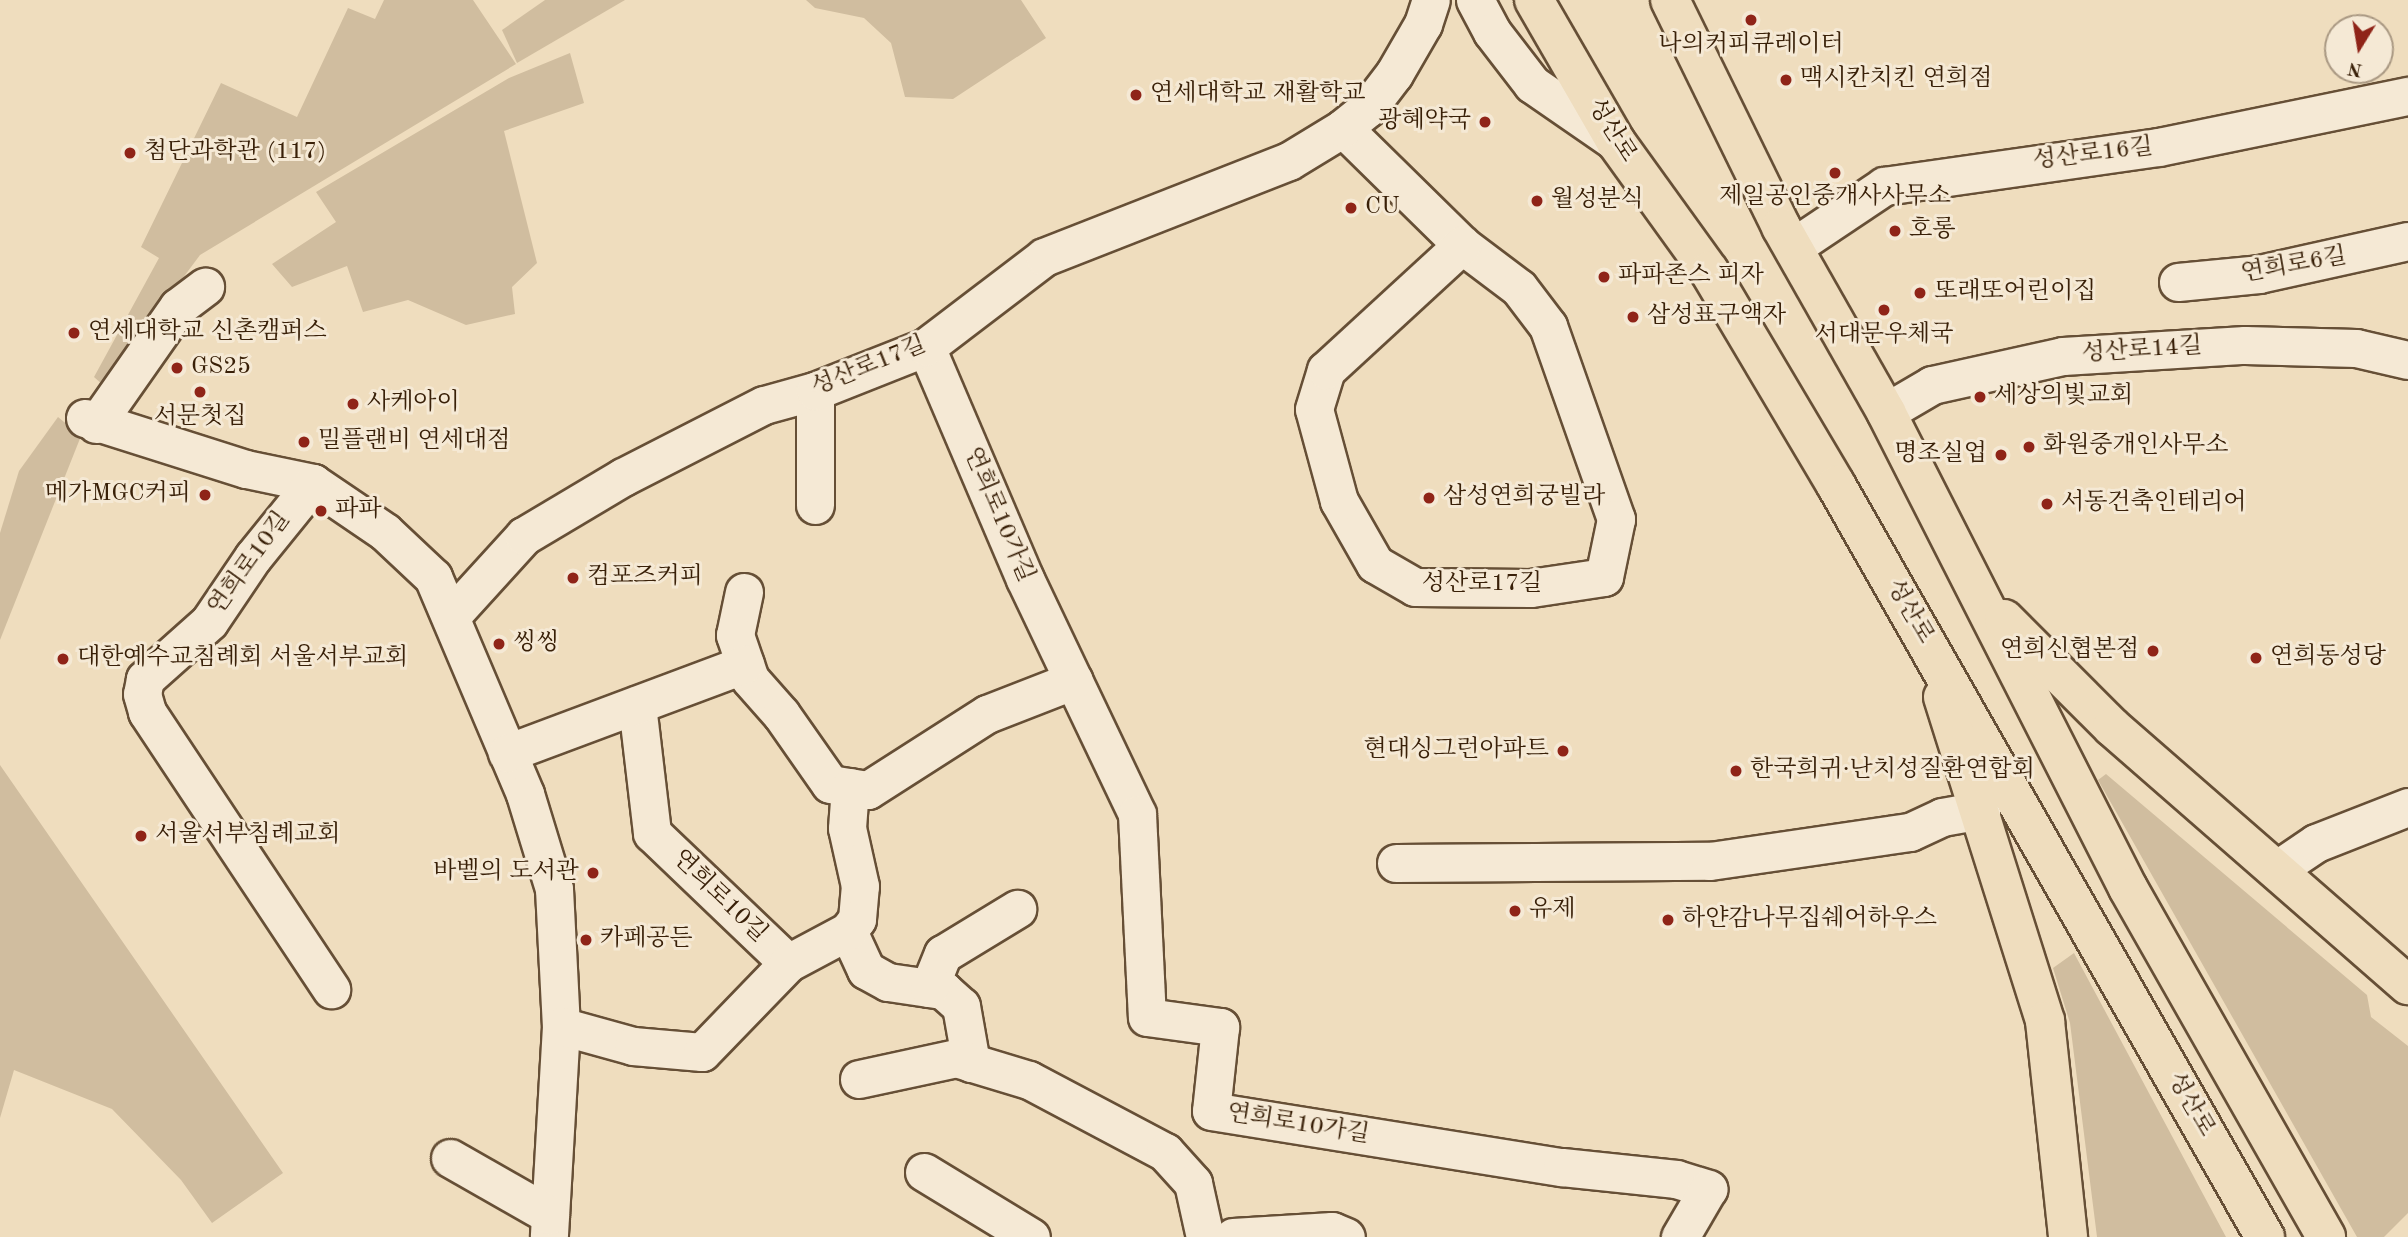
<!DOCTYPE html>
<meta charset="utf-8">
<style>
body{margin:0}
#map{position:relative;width:2408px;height:1237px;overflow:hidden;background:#efddbe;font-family:"Old Standard TT","Noto Serif KR",serif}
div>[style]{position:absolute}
.green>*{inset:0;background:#d0bd9f}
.roads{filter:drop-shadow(2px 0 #664f36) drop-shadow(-2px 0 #664f36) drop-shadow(0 2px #664f36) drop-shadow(0 -2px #664f36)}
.minor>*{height:37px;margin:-18.5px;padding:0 18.5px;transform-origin:18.5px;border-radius:18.5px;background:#f5e9d5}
.primary>*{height:38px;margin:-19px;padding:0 19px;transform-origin:19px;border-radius:19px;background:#efddbe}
.dots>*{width:19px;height:19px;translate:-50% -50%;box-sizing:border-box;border:4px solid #f5e9d5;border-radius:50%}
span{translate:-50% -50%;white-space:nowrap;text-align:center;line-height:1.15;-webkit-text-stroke:6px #f5e9d5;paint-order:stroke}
.poi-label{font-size:24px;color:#392008}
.left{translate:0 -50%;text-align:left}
.right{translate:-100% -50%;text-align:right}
.street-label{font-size:24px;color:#392008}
.north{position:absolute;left:2324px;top:14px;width:70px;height:70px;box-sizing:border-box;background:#f5e9d5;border:2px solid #aa9983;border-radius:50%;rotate:191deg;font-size:19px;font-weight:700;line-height:28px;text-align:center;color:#392008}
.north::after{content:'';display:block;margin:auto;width:24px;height:32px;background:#8f2418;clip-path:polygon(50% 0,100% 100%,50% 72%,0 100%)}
</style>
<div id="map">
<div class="green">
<i style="clip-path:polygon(384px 0,473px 0,516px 64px,200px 255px,103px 385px,94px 377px,159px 258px,141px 247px,221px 83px,297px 117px,348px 8px,375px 19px)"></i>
<i style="clip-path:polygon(545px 0,625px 0,517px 63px,502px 30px)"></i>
<i style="clip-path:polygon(806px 0,1021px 0,1046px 38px,953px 99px,905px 97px,891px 43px,864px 18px,815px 8px)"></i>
<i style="clip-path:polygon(570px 53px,584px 103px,504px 131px,537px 263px,512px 287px,515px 314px,466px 325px,408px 300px,363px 312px,347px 266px,292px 287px,272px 264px,336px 222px,316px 192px,509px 78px)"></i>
<i style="clip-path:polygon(58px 417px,81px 436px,0 640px,0 533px,19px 471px)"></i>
<i style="clip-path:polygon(0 765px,283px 1173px,212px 1223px,181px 1180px,112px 1109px,14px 1070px,0 1118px)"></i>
<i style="clip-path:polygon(2106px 774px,2367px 995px,2371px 1017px,2408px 1046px,2408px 1213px,2384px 1237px,2357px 1237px,2098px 780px)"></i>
<i style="clip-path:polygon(2074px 953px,2226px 1237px,2097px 1237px,2070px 1023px,2053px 968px)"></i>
</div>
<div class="roads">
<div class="minor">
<i style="left:1475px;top:0;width:36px;rotate:62deg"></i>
<i style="left:1492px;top:32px;width:66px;rotate:52.4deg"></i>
<i style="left:1532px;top:84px;width:102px;rotate:34.6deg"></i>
<i style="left:1343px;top:128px;width:167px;rotate:44.5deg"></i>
<i style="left:1462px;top:245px;width:71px;rotate:37deg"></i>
<i style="left:1519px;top:288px;width:48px;rotate:52.7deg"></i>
<i style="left:1548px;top:326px;width:205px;rotate:70.6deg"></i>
<i style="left:1616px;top:519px;width:59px;rotate:101.7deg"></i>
<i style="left:1604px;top:577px;width:75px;rotate:171.5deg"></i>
<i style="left:1530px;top:588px;width:115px;rotate:-179.5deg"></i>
<i style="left:1415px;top:587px;width:46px;rotate:-150.1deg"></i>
<i style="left:1375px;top:564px;width:73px;rotate:-119.7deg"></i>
<i style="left:1339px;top:501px;width:95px;rotate:-105.2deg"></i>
<i style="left:1314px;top:409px;width:41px;rotate:-72.9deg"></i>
<i style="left:1326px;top:370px;width:185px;rotate:-42.6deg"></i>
<i style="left:1793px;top:247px;width:110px;rotate:-33.8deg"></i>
<i style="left:1884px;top:186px;width:278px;rotate:-8.1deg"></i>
<i style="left:2159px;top:147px;width:254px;rotate:-11.6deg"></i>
<i style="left:2178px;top:282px;width:81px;rotate:-5.6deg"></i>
<i style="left:2259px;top:274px;width:153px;rotate:-12.5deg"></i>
<i style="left:926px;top:347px;width:252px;rotate:66.9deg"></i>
<i style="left:1025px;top:579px;width:260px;rotate:64.5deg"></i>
<i style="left:1137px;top:814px;width:203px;rotate:87.2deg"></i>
<i style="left:1147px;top:1017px;width:74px;rotate:7.8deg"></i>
<i style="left:1220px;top:1027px;width:84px;rotate:96.1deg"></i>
<i style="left:1211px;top:1111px;width:355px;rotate:9.1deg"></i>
<i style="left:1562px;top:1167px;width:115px;rotate:6deg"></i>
<i style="left:1676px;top:1179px;width:34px;rotate:17deg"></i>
<i style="left:1708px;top:1189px;width:56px;rotate:120.3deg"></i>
<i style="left:1886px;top:412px;width:53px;rotate:-30.4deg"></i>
<i style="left:1932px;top:385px;width:134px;rotate:-12.5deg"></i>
<i style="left:2063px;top:356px;width:182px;rotate:-3.5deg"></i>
<i style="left:2245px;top:345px;width:111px;rotate:1.5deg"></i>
<i style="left:2356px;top:348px;width:53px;rotate:13deg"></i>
<i style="left:85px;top:418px;width:169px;rotate:17.6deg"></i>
<i style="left:246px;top:469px;width:68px;rotate:11.8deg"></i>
<i style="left:313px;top:483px;width:87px;rotate:34.2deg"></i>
<i style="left:385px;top:532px;width:66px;rotate:43.2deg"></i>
<i style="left:433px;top:577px;width:236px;rotate:67deg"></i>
<i style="left:525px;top:794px;width:99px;rotate:73deg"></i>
<i style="left:554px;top:889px;width:137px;rotate:87.1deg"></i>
<i style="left:561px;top:1026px;width:211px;rotate:93.3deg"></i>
<i style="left:96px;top:424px;width:143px;rotate:-55deg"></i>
<i style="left:178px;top:307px;width:34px;rotate:-37deg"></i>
<i style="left:313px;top:483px;width:95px;rotate:129deg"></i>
<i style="left:253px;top:557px;width:78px;rotate:124.1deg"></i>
<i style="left:209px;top:622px;width:86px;rotate:138.3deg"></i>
<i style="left:145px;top:679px;width:15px;rotate:101deg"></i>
<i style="left:142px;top:694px;width:19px;rotate:74deg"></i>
<i style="left:147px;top:712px;width:333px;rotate:56.4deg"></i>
<i style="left:815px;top:505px;width:114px;rotate:-90deg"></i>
<i style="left:744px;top:592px;width:44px;rotate:101.8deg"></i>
<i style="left:735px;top:635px;width:46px;rotate:71.2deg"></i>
<i style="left:750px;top:679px;width:47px;rotate:48.5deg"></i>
<i style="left:781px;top:714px;width:85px;rotate:55deg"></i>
<i style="left:830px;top:784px;width:38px;rotate:9deg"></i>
<i style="left:868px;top:790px;width:141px;rotate:-32.6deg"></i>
<i style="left:987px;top:714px;width:93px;rotate:-21.3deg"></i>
<i style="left:452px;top:615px;width:107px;rotate:-47.7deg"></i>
<i style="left:524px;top:536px;width:115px;rotate:-30.8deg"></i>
<i style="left:623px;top:477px;width:158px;rotate:-27.1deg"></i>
<i style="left:764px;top:405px;width:53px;rotate:-15.4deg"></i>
<i style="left:815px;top:391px;width:119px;rotate:-21.6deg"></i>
<i style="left:926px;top:347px;width:148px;rotate:-37.3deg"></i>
<i style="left:1044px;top:257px;width:263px;rotate:-21.4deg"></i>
<i style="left:1289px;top:161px;width:63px;rotate:-31.4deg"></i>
<i style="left:1343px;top:128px;width:32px;rotate:-39deg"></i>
<i style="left:1368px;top:108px;width:43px;rotate:-52.6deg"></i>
<i style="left:1394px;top:74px;width:58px;rotate:-59.9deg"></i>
<i style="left:1423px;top:24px;width:25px;rotate:-72deg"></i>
<i style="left:637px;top:705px;width:129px;rotate:83.3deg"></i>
<i style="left:652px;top:833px;width:188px;rotate:43.7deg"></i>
<i style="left:507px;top:753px;width:254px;rotate:-20.5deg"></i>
<i style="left:1396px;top:863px;width:314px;rotate:-0.4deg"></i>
<i style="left:1710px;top:861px;width:202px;rotate:-8.3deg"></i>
<i style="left:1910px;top:832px;width:35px;rotate:-25deg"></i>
<i style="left:1942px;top:817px;width:40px;rotate:-10deg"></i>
<i style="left:2276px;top:870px;width:48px;rotate:-34deg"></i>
<i style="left:2316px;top:843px;width:99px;rotate:-21.4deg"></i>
<i style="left:848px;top:931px;width:43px;rotate:65.2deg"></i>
<i style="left:866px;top:970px;width:25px;rotate:29deg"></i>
<i style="left:888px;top:982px;width:56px;rotate:8.3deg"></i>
<i style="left:943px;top:990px;width:24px;rotate:42deg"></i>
<i style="left:961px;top:1006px;width:58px;rotate:80deg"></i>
<i style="left:929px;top:988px;width:37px;rotate:-68deg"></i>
<i style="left:943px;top:954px;width:87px;rotate:-31.3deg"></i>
<i style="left:561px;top:1026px;width:75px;rotate:15.5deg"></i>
<i style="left:633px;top:1046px;width:69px;rotate:5deg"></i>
<i style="left:702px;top:1052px;width:124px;rotate:-46deg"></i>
<i style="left:788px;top:963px;width:68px;rotate:-28.1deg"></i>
<i style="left:848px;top:931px;width:15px;rotate:-53deg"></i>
<i style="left:857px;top:919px;width:33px;rotate:-85deg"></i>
<i style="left:860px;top:886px;width:59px;rotate:-102.6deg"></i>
<i style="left:847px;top:828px;width:41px;rotate:-85.8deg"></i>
<i style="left:859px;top:1079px;width:99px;rotate:-12.2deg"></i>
<i style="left:956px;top:1058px;width:76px;rotate:16.8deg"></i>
<i style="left:1029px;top:1080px;width:154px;rotate:27.9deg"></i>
<i style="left:1165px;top:1152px;width:42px;rotate:47.9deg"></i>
<i style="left:1193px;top:1183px;width:55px;rotate:77.5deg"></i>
<i style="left:450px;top:1158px;width:115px;rotate:29.7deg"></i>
<i style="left:924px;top:1172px;width:125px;rotate:31.3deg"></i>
<i style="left:1233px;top:1237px;width:99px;rotate:-3.5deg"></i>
<i style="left:1332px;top:1231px;width:15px;rotate:23deg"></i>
</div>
<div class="primary">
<i style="left:1534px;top:0;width:164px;rotate:60deg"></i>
<i style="left:1616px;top:142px;width:159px;rotate:54.2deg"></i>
<i style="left:1709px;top:271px;width:249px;rotate:59.3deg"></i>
<i style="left:1836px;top:485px;width:866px;rotate:60.3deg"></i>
<i style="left:1670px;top:0;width:253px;rotate:63.9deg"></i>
<i style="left:1781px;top:227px;width:213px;rotate:60.4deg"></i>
<i style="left:1886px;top:412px;width:534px;rotate:63.05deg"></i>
<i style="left:2128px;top:888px;width:401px;rotate:60.4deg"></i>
<i style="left:2004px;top:619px;width:153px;rotate:45deg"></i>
<i style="left:2112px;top:727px;width:393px;rotate:41.1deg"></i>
<i style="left:1943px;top:697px;width:340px;rotate:72.5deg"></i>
<i style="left:2045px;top:1021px;width:217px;rotate:83.9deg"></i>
</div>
</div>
<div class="dots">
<i style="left:1751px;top:20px;background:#8f2418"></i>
<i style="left:1786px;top:80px;background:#8f2418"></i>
<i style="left:1136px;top:95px;background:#8f2418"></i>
<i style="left:1485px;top:122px;background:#8f2418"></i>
<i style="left:130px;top:153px;background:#8f2418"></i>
<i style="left:1835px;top:173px;background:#8f2418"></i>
<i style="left:1537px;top:201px;background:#8f2418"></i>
<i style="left:1351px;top:208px;background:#8f2418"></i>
<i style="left:1895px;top:231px;background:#8f2418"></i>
<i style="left:1604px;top:277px;background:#8f2418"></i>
<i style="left:1920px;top:293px;background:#8f2418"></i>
<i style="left:1884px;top:310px;background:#8f2418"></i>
<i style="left:1633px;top:317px;background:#8f2418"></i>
<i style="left:74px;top:333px;background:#8f2418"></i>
<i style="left:177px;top:368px;background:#8f2418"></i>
<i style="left:200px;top:392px;background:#8f2418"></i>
<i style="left:1980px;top:397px;background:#8f2418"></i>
<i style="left:353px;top:404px;background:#8f2418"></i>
<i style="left:304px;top:442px;background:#8f2418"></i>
<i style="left:2029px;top:447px;background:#8f2418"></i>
<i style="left:2001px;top:455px;background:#8f2418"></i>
<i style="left:205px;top:495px;background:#8f2418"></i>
<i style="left:1429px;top:498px;background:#8f2418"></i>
<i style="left:2047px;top:504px;background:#8f2418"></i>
<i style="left:321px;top:511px;background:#8f2418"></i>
<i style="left:573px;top:578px;background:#8f2418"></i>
<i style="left:499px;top:644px;background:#8f2418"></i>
<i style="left:2153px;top:651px;background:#8f2418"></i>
<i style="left:2256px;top:658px;background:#8f2418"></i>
<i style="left:63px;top:659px;background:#8f2418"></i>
<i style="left:1563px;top:751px;background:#8f2418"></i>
<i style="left:1736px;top:771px;background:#8f2418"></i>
<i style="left:141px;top:836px;background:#8f2418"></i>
<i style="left:593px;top:873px;background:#8f2418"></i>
<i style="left:1515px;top:911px;background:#8f2418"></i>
<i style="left:1668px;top:920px;background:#8f2418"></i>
<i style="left:586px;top:940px;background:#8f2418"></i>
</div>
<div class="poi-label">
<span style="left:1751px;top:46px">나의커피큐레이터</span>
<span class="left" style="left:1800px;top:80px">맥시칸치킨 연희점</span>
<span class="left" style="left:1150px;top:95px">연세대학교 재활학교</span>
<span class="right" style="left:1471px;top:122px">광혜약국</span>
<span class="left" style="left:144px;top:153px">첨단과학관 (117)</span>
<span style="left:1835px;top:198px">제일공인중개사사무소</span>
<span class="left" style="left:1551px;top:201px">월성분식</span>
<span class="left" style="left:1365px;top:208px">CU</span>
<span class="left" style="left:1909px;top:231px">호롱</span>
<span class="left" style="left:1618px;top:277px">파파존스 피자</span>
<span class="left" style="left:1934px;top:293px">또래또어린이집</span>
<span class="left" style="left:1647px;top:317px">삼성표구액자</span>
<span class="left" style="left:88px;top:333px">연세대학교 신촌캠퍼스</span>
<span style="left:1884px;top:336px">서대문우체국</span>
<span class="left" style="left:191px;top:368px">GS25</span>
<span class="left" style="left:1994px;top:397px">세상의빛교회</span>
<span class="left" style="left:367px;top:404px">사케아이</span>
<span style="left:200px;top:418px">서문첫집</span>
<span class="left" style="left:318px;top:442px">밀플랜비 연세대점</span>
<span class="left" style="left:2043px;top:447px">화원중개인사무소</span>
<span class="right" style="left:1987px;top:455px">명조실업</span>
<span class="right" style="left:191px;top:495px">메가MGC커피</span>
<span class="left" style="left:1443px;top:498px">삼성연희궁빌라</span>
<span class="left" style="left:2061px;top:504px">서동건축인테리어</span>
<span class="left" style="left:335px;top:511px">파파</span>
<span class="left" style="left:587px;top:578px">컴포즈커피</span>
<span class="left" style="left:513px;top:644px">씽씽</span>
<span class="right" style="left:2139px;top:651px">연희신협본점</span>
<span class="left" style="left:2270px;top:658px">연희동성당</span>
<span class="left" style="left:77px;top:659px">대한예수교침례회 서울서부교회</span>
<span class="right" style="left:1549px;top:751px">현대싱그런아파트</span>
<span class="left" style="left:1750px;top:771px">한국희귀·난치성질환연합회</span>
<span class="left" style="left:155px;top:836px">서울서부침례교회</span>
<span class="right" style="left:579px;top:873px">바벨의 도서관</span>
<span class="left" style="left:1529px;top:911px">유제</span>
<span class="left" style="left:1682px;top:920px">하얀감나무집쉐어하우스</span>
<span class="left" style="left:600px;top:940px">카페공든</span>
</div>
<div class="street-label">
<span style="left:1611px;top:131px;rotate:58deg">성산로</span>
<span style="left:2093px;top:155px;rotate:-7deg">성산로16길</span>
<span style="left:2294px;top:266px;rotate:-10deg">연희로6길</span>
<span style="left:2142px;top:351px;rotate:-4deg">성산로14길</span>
<span style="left:869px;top:367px;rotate:-22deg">성산로17길</span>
<span style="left:998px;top:515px;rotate:67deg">연희로10가길</span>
<span style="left:250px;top:564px;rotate:-54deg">연희로10길</span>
<span style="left:1482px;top:585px">성산로17길</span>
<span style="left:1909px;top:612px;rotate:60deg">성산로</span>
<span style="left:719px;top:897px;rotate:44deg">연희로10길</span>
<span style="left:2190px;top:1105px;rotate:60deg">성산로</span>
<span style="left:1298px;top:1125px;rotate:9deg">연희로10가길</span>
</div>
<div class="north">N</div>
</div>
